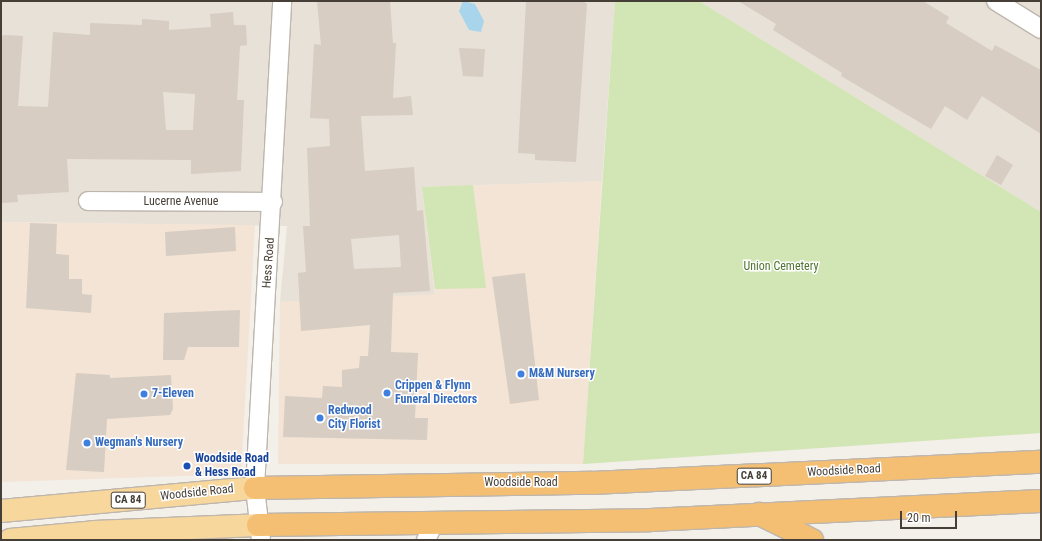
<!DOCTYPE html>
<style>
body{margin:0}
#map{position:relative;width:1042px;height:541px;overflow:hidden;background:#f3efe9;font-family:"Roboto Condensed",sans-serif}
div>[style]{position:absolute}
.residential>*{inset:0;background:#e7e1d7}
.commercial>*{inset:0;background:#f3e4d5}
.green>*{inset:0;background:#d2e5b4}
.water>*{inset:0;background:#a9d5ec}
.building>*{inset:0;background:#d7cdc2}
.roads{filter:drop-shadow(1px 0 #beb6ac) drop-shadow(-1px 0 #beb6ac) drop-shadow(0 1px #beb6ac) drop-shadow(0 -1px #beb6ac)}
.street>*{height:18px;margin:-9px;padding:0 9px;transform-origin:9px;border-radius:9px;background:#fff}
.primary>*{height:22px;margin:-11px;padding:0 11px;transform-origin:11px;border-radius:11px;background:#f8d79d}
.highway>*{height:22px;margin:-11px;padding:0 11px;transform-origin:11px;border-radius:11px;background:#f4bf72}
.dots>*{width:11px;height:11px;translate:-50% -50%;box-sizing:border-box;border:2px solid #fff;border-radius:50%}
span{translate:-50% -50%;white-space:nowrap;text-align:center;line-height:1.15;-webkit-text-stroke:3px #fff;paint-order:stroke}
.shield-label span{padding:1px 3px;background:#fff;border:1px solid;border-radius:3px;-webkit-text-stroke-width:0}
.shield-label{font-size:11px;color:#463f37;font-weight:700}
.street-label{font-size:12px;color:#463f37}
.park-label{font-size:12px;color:#4e742e}
.shop-label{font-size:12px;color:#366cbe;font-weight:700}
.left{translate:0 -50%;text-align:left}
.transit-label{font-size:12px;color:#164399;font-weight:700}
.frame{position:absolute;inset:0;border:2px solid #463f37;pointer-events:none}
.scale{position:absolute;left:900px;top:511px;width:57px;height:18px;box-sizing:border-box;border:2px solid #463f37;border-top:0;padding-left:5px;font-size:12px;line-height:14px;white-space:nowrap;color:#463f37;-webkit-text-stroke:3px #fff;paint-order:stroke}
</style>
<div id="map">
<div class="residential">
<i style="clip-path:polygon(1px 1px,615px 1px,602px 181px,422px 187px,435px 295px,280px 302px,287px 226px,1px 222px)"></i>
<i style="clip-path:polygon(699px 1px,1041px 1px,1041px 212px)"></i>
</div>
<div class="commercial">
<i style="clip-path:polygon(602px 181px,583px 464px,278px 464px,280px 302px,435px 294px,422px 187px)"></i>
<i style="clip-path:polygon(1px 222px,255px 225px,241px 474px,1px 482px)"></i>
</div>
<div class="green">
<i style="clip-path:polygon(615px 1px,699px 1px,1041px 212px,1041px 433px,583px 464px)"></i>
<i style="clip-path:polygon(473px 185px,486px 288px,435px 289px,422px 187px)"></i>
</div>
<div class="water">
<i style="clip-path:polygon(463px 1px,475px 4px,484px 21px,481px 32px,469px 30px,459px 11px)"></i>
</div>
<div class="building">
<i style="clip-path:polygon(evenodd,317px 1px,390px 1px,393px 43px,396px 43px,393px 98px,411px 96px,413px 115px,361px 116px,365px 171px,414px 167px,417px 211px,423px 210px,430px 291px,393px 293px,391px 352px,418px 353px,415px 418px,428px 418px,427px 440px,283px 437px,285px 396px,322px 398px,323px 386px,342px 387px,342px 370px,359px 368px,360px 356px,368px 356px,370px 325px,301px 331px,298px 273px,306px 272px,303px 226px,310px 226px,307px 148px,330px 146px,329px 119px,310px 118px,314px 44px,321px 45px,317px 1px,399px 235px,401px 267px,354px 269px,351px 239px,399px 235px)"></i>
<i style="clip-path:polygon(526px 1px,583px 1px,587px 4px,576px 162px,535px 160px,535px 154px,518px 153px)"></i>
<i style="clip-path:polygon(738px 1px,923px 1px,949px 17px,946px 23px,992px 51px,995px 45px,1041px 70px,1041px 134px,982px 96px,967px 120px,945px 106px,931px 129px,841px 76px,842px 73px,773px 30px,776px 24px)"></i>
<i style="clip-path:polygon(evenodd,233px 12px,234px 25px,246px 25px,247px 45px,240px 46px,237px 100px,244px 100px,241px 171px,191px 174px,191px 160px,67px 159px,69px 192px,17px 195px,18px 202px,1px 203px,1px 37px,4px 35px,23px 36px,18px 106px,48px 107px,53px 32px,90px 35px,90px 23px,142px 25px,142px 19px,169px 21px,169px 30px,211px 27px,210px 14px,233px 12px,163px 92px,195px 94px,193px 130px,166px 130px,163px 92px)"></i>
<i style="clip-path:polygon(459px 48px,485px 49px,483px 77px,463px 76px)"></i>
<i style="clip-path:polygon(997px 155px,1013px 165px,1001px 185px,985px 176px)"></i>
<i style="clip-path:polygon(30px 223px,57px 224px,56px 254px,69px 255px,69px 279px,82px 279px,82px 294px,92px 295px,91px 313px,26px 308px)"></i>
<i style="clip-path:polygon(235px 227px,236px 251px,166px 256px,165px 232px)"></i>
<i style="clip-path:polygon(525px 273px,539px 400px,510px 404px,492px 277px)"></i>
<i style="clip-path:polygon(240px 310px,239px 347px,188px 347px,184px 360px,163px 360px,164px 313px)"></i>
<i style="clip-path:polygon(76px 373px,110px 375px,110px 378px,171px 375px,173px 409px,170px 415px,107px 419px,104px 472px,66px 470px)"></i>
</div>
<div class="roads">
<div class="street">
<i style="left:996px;top:1px;width:53px;rotate:31.9deg"></i>
<i style="left:88px;top:201px;width:185px;rotate:0.3deg"></i>
<i style="left:261px;top:540px;width:52px;rotate:-96.6deg"></i>
<i style="left:255px;top:488px;width:488px;rotate:-86.8deg"></i>
<i style="left:426px;top:540px;width:17px;rotate:-65deg"></i>
</div>
<div class="primary">
<i style="left:1px;top:511px;width:255px;rotate:-5.2deg"></i>
<i style="left:10px;top:540px;width:84px;rotate:-5.4deg"></i>
<i style="left:94px;top:532px;width:164px;rotate:-2.4deg"></i>
</div>
<div class="highway">
<i style="left:255px;top:488px;width:337px;rotate:-0.9deg"></i>
<i style="left:592px;top:483px;width:449px;rotate:-2.7deg"></i>
<i style="left:759px;top:514px;width:59px;rotate:26.1deg"></i>
<i style="left:258px;top:525px;width:392px;rotate:-0.7deg"></i>
<i style="left:650px;top:520px;width:391px;rotate:-2.8deg"></i>
</div>
</div>
<div class="dots">
<i style="left:521px;top:374px;background:#3f7fe0"></i>
<i style="left:387px;top:393px;background:#3f7fe0"></i>
<i style="left:144px;top:394px;background:#3f7fe0"></i>
<i style="left:320px;top:418px;background:#3f7fe0"></i>
<i style="left:87px;top:443px;background:#3f7fe0"></i>
<i style="left:187px;top:466px;background:#1a4fb4"></i>
</div>
<div class="shield-label">
<span style="left:754px;top:476px">CA 84</span>
<span style="left:128px;top:500px">CA 84</span>
</div>
<div class="street-label">
<span style="left:181px;top:202px">Lucerne Avenue</span>
<span style="left:269px;top:263px;rotate:-86deg">Hess Road</span>
<span style="left:844px;top:471px;rotate:-3deg">Woodside Road</span>
<span style="left:521px;top:483px">Woodside Road</span>
<span style="left:197px;top:493px;rotate:-6deg">Woodside Road</span>
</div>
<div class="park-label">
<span style="left:781px;top:267px">Union Cemetery</span>
</div>
<div class="shop-label">
<span class="left" style="left:529px;top:374px">M&amp;M Nursery</span>
<span class="left" style="left:395px;top:393px">Crippen &amp; Flynn<br>Funeral Directors</span>
<span class="left" style="left:152px;top:394px">7-Eleven</span>
<span class="left" style="left:328px;top:418px">Redwood<br>City Florist</span>
<span class="left" style="left:95px;top:443px">Wegman's Nursery</span>
</div>
<div class="transit-label">
<span class="left" style="left:195px;top:466px">Woodside Road<br>&amp; Hess Road</span>
</div>
<div class="frame"></div>
<div class="scale">20 m</div>
</div>
